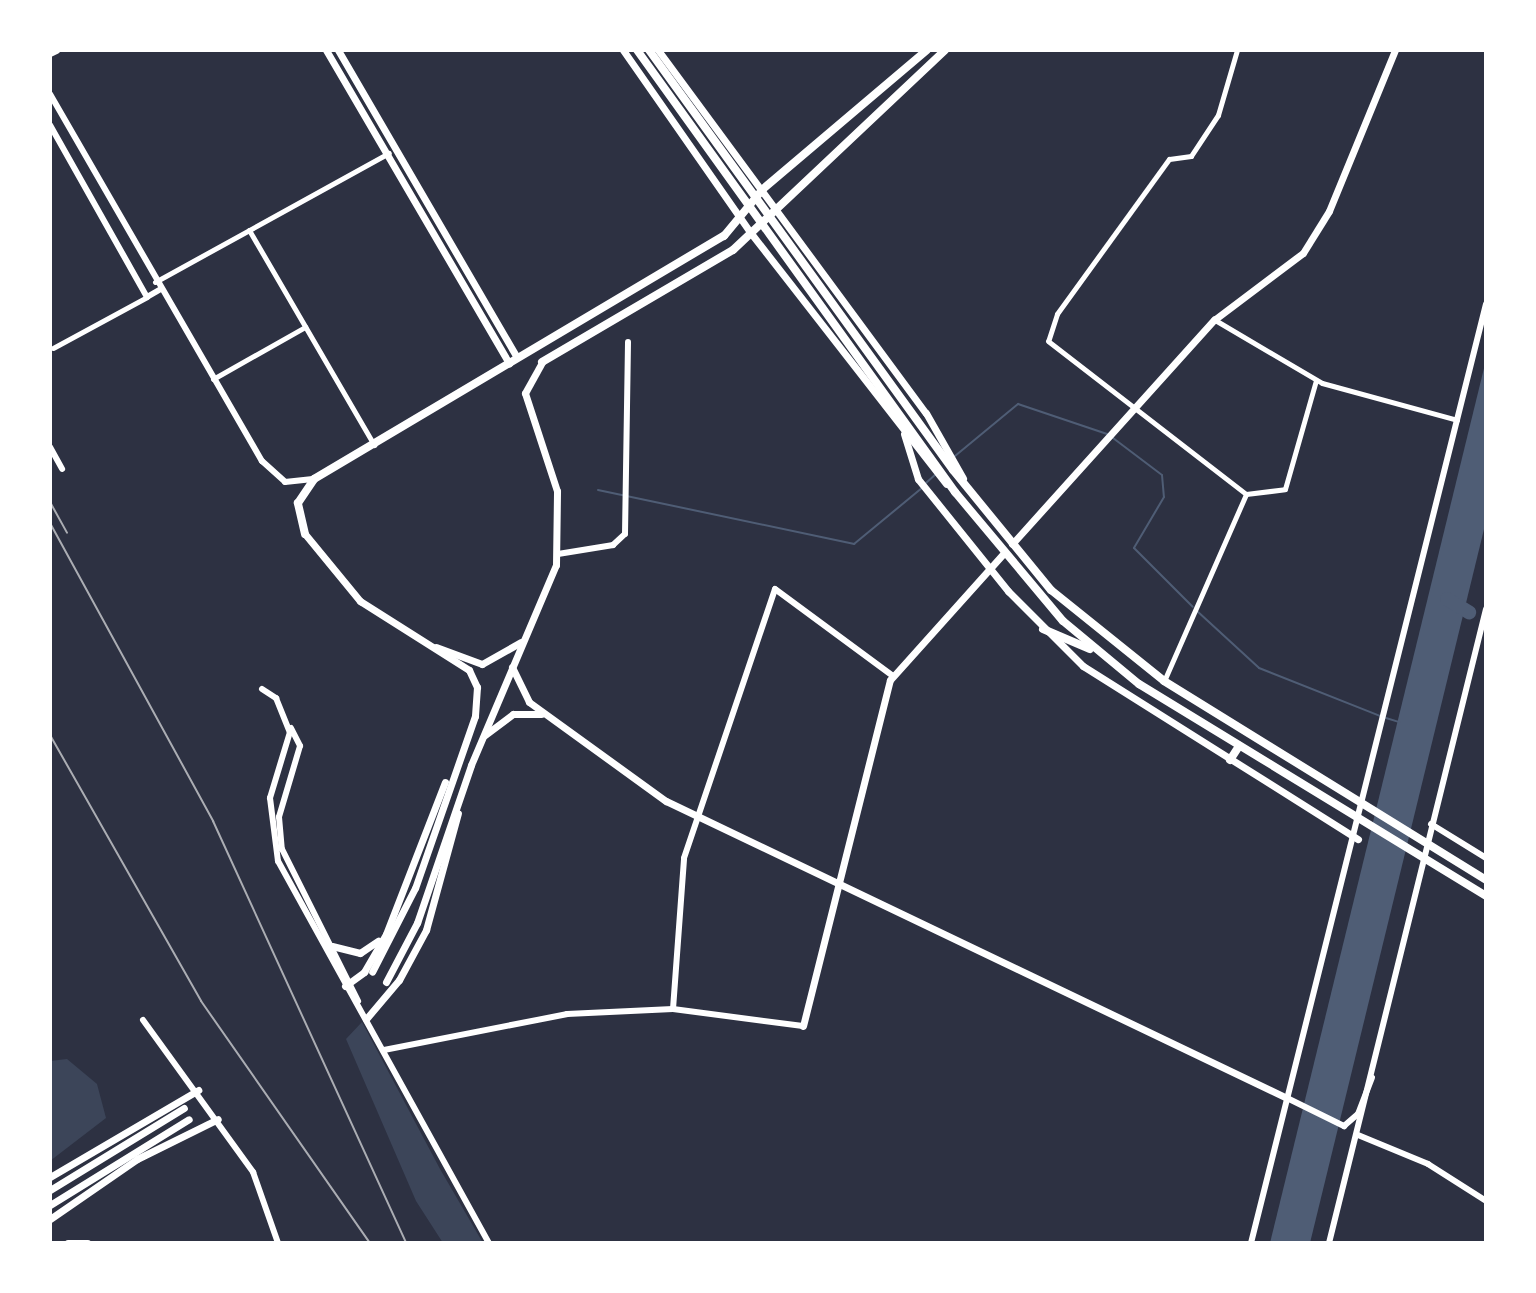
<!DOCTYPE html>
<style>
body{margin:0}
#map{position:relative;width:1536px;height:1293px;overflow:hidden;background:#2d3142;font-family:"Source Sans 3",sans-serif}
div>[style]{position:absolute}
.green>*{inset:0;background:#3c4559}
.water>*{inset:0;background:#4f5d75}
.stream>*{height:2px;margin:-1px;padding:0 1px;transform-origin:1px;border-radius:1px;background:#4f5d75}
.river>*{height:14px;margin:-7px;padding:0 7px;transform-origin:7px;border-radius:7px;background:#4f5d75}
.minor>*{height:5px;margin:-2.5px;padding:0 2.5px;transform-origin:2.5px;border-radius:2.5px;background:#fff}
.tertiary>*{height:6px;margin:-3px;padding:0 3px;transform-origin:3px;border-radius:3px;background:#fff}
.secondary>*{height:7px;margin:-3.5px;padding:0 3.5px;transform-origin:3.5px;border-radius:3.5px;background:#fff}
.primary>*{height:8px;margin:-4px;padding:0 4px;transform-origin:4px;border-radius:4px;background:#fff}
.trunk>*{height:8px;margin:-4px;padding:0 4px;transform-origin:4px;border-radius:4px;background:#fff}
.rail>*{height:2px;margin:-1px;padding:0 1px;transform-origin:1px;border-radius:1px;background:#abadb3}
span{translate:-50% -50%;white-space:nowrap;text-align:center;line-height:1.15;-webkit-text-stroke:6px #fff;paint-order:stroke}
.frame{position:absolute;inset:0;border:52px solid #fff;pointer-events:none}
</style>
<div id="map">
<div class="green">
<i style="clip-path:polygon(362px 1022px,440px 1169px,483px 1243px,443px 1243px,416px 1201px,346px 1039px)"></i>
<i style="clip-path:polygon(67px 1059px,97px 1084px,106px 1118px,50px 1161px,50px 1061px)"></i>
</div>
<div class="water">
<i style="clip-path:polygon(1486px 360px,1486px 521px,1310px 1243px,1270px 1243px)"></i>
</div>
<div class="stream">
<i style="left:1113px;top:438px;width:61px;rotate:37.1deg"></i>
<i style="left:1162px;top:475px;width:22px;rotate:85deg"></i>
<i style="left:1164px;top:497px;width:59px;rotate:120.5deg"></i>
<i style="left:1134px;top:548px;width:83px;rotate:45deg"></i>
<i style="left:955px;top:456px;width:82px;rotate:-39.5deg"></i>
<i style="left:1018px;top:404px;width:94px;rotate:18.6deg"></i>
<i style="left:926px;top:483px;width:13px;rotate:-42deg"></i>
<i style="left:598px;top:490px;width:262px;rotate:11.9deg"></i>
<i style="left:854px;top:544px;width:88px;rotate:-39.5deg"></i>
<i style="left:1197px;top:611px;width:84px;rotate:42.6deg"></i>
<i style="left:1259px;top:668px;width:130px;rotate:21.6deg"></i>
<i style="left:1386px;top:718px;width:14px;rotate:17deg"></i>
</div>
<div class="river">
<i style="left:1447px;top:599px;width:26px;rotate:31deg"></i>
</div>
<div class="minor">
<i style="left:1237px;top:50px;width:68px;rotate:106.3deg"></i>
<i style="left:1218px;top:115px;width:49px;rotate:123.4deg"></i>
<i style="left:1191px;top:156px;width:22px;rotate:172deg"></i>
<i style="left:1169px;top:159px;width:191px;rotate:125.9deg"></i>
<i style="left:1057px;top:314px;width:28px;rotate:108deg"></i>
<i style="left:1048px;top:341px;width:250px;rotate:37.7deg"></i>
<i style="left:1246px;top:494px;width:39px;rotate:-7deg"></i>
<i style="left:1285px;top:489px;width:113px;rotate:-74.1deg"></i>
<i style="left:249px;top:230px;width:249px;rotate:59.8deg"></i>
<i style="left:155px;top:282px;width:267px;rotate:-28.9deg"></i>
<i style="left:1215px;top:320px;width:124px;rotate:30.5deg"></i>
<i style="left:1322px;top:383px;width:140px;rotate:15.3deg"></i>
<i style="left:53px;top:348px;width:107px;rotate:-28.5deg"></i>
<i style="left:213px;top:379px;width:106px;rotate:-29.5deg"></i>
<i style="left:1164px;top:681px;width:204px;rotate:-66.3deg"></i>
</div>
<div class="tertiary">
<i style="left:50px;top:94px;width:424px;rotate:60deg"></i>
<i style="left:262px;top:461px;width:31px;rotate:42deg"></i>
<i style="left:285px;top:482px;width:28px;rotate:-6deg"></i>
<i style="left:50px;top:125px;width:197px;rotate:60.6deg"></i>
<i style="left:147px;top:297px;width:14px;rotate:-30deg"></i>
<i style="left:50px;top:447px;width:25px;rotate:61deg"></i>
<i style="left:558px;top:554px;width:56px;rotate:-9.3deg"></i>
<i style="left:613px;top:545px;width:16px;rotate:-43deg"></i>
<i style="left:625px;top:534px;width:192px;rotate:-89.1deg"></i>
<i style="left:262px;top:689px;width:17px;rotate:33deg"></i>
<i style="left:276px;top:698px;width:37px;rotate:68deg"></i>
<i style="left:290px;top:732px;width:69px;rotate:106.9deg"></i>
<i style="left:270px;top:798px;width:64px;rotate:82.8deg"></i>
<i style="left:278px;top:861px;width:436px;rotate:61.1deg"></i>
<i style="left:291px;top:728px;width:20px;rotate:63deg"></i>
<i style="left:300px;top:746px;width:74px;rotate:106.5deg"></i>
<i style="left:279px;top:817px;width:32px;rotate:85deg"></i>
<i style="left:282px;top:849px;width:170px;rotate:63.4deg"></i>
<i style="left:1431px;top:824px;width:65px;rotate:31.7deg"></i>
<i style="left:673px;top:1009px;width:151px;rotate:-85.8deg"></i>
<i style="left:684px;top:858px;width:284px;rotate:-71.3deg"></i>
<i style="left:775px;top:589px;width:147px;rotate:36.4deg"></i>
<i style="left:143px;top:1020px;width:188px;rotate:54.1deg"></i>
<i style="left:253px;top:1172px;width:75px;rotate:70.6deg"></i>
<i style="left:384px;top:1050px;width:187px;rotate:-11.1deg"></i>
<i style="left:567px;top:1014px;width:106px;rotate:-2.7deg"></i>
<i style="left:673px;top:1009px;width:131px;rotate:7.5deg"></i>
<i style="left:1287px;top:1098px;width:64px;rotate:26.2deg"></i>
<i style="left:1344px;top:1126px;width:18px;rotate:-41deg"></i>
<i style="left:1358px;top:1114px;width:39px;rotate:-69deg"></i>
<i style="left:1358px;top:1135px;width:76px;rotate:22.5deg"></i>
<i style="left:1428px;top:1164px;width:69px;rotate:32.5deg"></i>
<i style="left:68px;top:1243px;width:20px"></i>
<i style="left:1251px;top:1243px;width:968px;rotate:-75.95deg"></i>
<i style="left:1329px;top:1243px;width:653px;rotate:-76.09deg"></i>
</div>
<div class="secondary">
<i style="left:326px;top:50px;width:363px;rotate:59.7deg"></i>
<i style="left:338px;top:50px;width:355px;rotate:59.8deg"></i>
<i style="left:623px;top:50px;width:222px;rotate:55.1deg"></i>
<i style="left:750px;top:232px;width:319px;rotate:52.1deg"></i>
<i style="left:658px;top:50px;width:451px;rotate:53.6deg"></i>
<i style="left:926px;top:413px;width:75px;rotate:60.4deg"></i>
<i style="left:50px;top:53px;width:7px;rotate:-27deg"></i>
<i style="left:904px;top:434px;width:47px;rotate:72.7deg"></i>
<i style="left:918px;top:479px;width:144px;rotate:51.2deg"></i>
<i style="left:1008px;top:591px;width:106px;rotate:45deg"></i>
<i style="left:1083px;top:666px;width:325px;rotate:32.2deg"></i>
<i style="left:305px;top:534px;width:87px;rotate:50.6deg"></i>
<i style="left:360px;top:601px;width:129px;rotate:32.3deg"></i>
<i style="left:469px;top:670px;width:19px;rotate:65deg"></i>
<i style="left:477px;top:687px;width:29px;rotate:94deg"></i>
<i style="left:475px;top:716px;width:182px;rotate:109.2deg"></i>
<i style="left:415px;top:888px;width:94px;rotate:117.1deg"></i>
<i style="left:1012px;top:544px;width:302px;rotate:-48deg"></i>
<i style="left:1214px;top:320px;width:111px;rotate:-37deg"></i>
<i style="left:1303px;top:253px;width:49px;rotate:-58.2deg"></i>
<i style="left:1329px;top:211px;width:174px;rotate:-67.7deg"></i>
<i style="left:436px;top:647px;width:49px;rotate:20.3deg"></i>
<i style="left:482px;top:664px;width:45px;rotate:-29.4deg"></i>
<i style="left:512px;top:667px;width:39px;rotate:64deg"></i>
<i style="left:529px;top:702px;width:169px;rotate:35.9deg"></i>
<i style="left:666px;top:801px;width:688px;rotate:25.56deg"></i>
<i style="left:485px;top:735px;width:35px;rotate:-37deg"></i>
<i style="left:513px;top:714px;width:28px"></i>
<i style="left:332px;top:946px;width:29px;rotate:14deg"></i>
<i style="left:360px;top:953px;width:22px;rotate:-34deg"></i>
<i style="left:386px;top:982px;width:67px;rotate:-62.3deg"></i>
<i style="left:417px;top:923px;width:167px;rotate:-71.1deg"></i>
<i style="left:471px;top:765px;width:217px;rotate:-67deg"></i>
<i style="left:556px;top:565px;width:74px;rotate:-89.2deg"></i>
<i style="left:557px;top:491px;width:103px;rotate:-108.1deg"></i>
<i style="left:525px;top:393px;width:35px;rotate:-61deg"></i>
<i style="left:345px;top:986px;width:24px;rotate:-36deg"></i>
<i style="left:364px;top:972px;width:44px;rotate:-59.9deg"></i>
<i style="left:386px;top:934px;width:163px;rotate:-68.8deg"></i>
<i style="left:366px;top:1019px;width:51px;rotate:-49.8deg"></i>
<i style="left:399px;top:980px;width:57px;rotate:-61.6deg"></i>
<i style="left:426px;top:930px;width:121px;rotate:-74.7deg"></i>
<i style="left:803px;top:1026px;width:357px;rotate:-75.9deg"></i>
<i style="left:890px;top:680px;width:169px;rotate:-48.1deg"></i>
<i style="left:50px;top:1177px;width:172px;rotate:-30.4deg"></i>
<i style="left:50px;top:1190px;width:157px;rotate:-31.5deg"></i>
<i style="left:50px;top:1205px;width:163px;rotate:-31.7deg"></i>
<i style="left:50px;top:1219px;width:106px;rotate:-34.6deg"></i>
<i style="left:137px;top:1159px;width:90px;rotate:-26.3deg"></i>
</div>
<div class="primary">
<i style="left:542px;top:362px;width:221px;rotate:-30.4deg"></i>
<i style="left:733px;top:250px;width:291px;rotate:-43.3deg"></i>
<i style="left:305px;top:534px;width:32px;rotate:-103deg"></i>
<i style="left:298px;top:503px;width:29px;rotate:-56deg"></i>
<i style="left:314px;top:479px;width:477px;rotate:-30.7deg"></i>
<i style="left:724px;top:236px;width:61px;rotate:-50.3deg"></i>
<i style="left:763px;top:189px;width:215px;rotate:-40.3deg"></i>
</div>
<div class="trunk">
<i style="left:637px;top:50px;width:545px;rotate:54.27deg"></i>
<i style="left:955px;top:492px;width:168px;rotate:50.1deg"></i>
<i style="left:1063px;top:621px;width:99px;rotate:39.7deg"></i>
<i style="left:1139px;top:684px;width:407px;rotate:31.4deg"></i>
<i style="left:649px;top:50px;width:518px;rotate:54.1deg"></i>
<i style="left:953px;top:470px;width:155px;rotate:50.8deg"></i>
<i style="left:1051px;top:590px;width:145px;rotate:38.8deg"></i>
<i style="left:1164px;top:681px;width:379px;rotate:31.7deg"></i>
<i style="left:1043px;top:629px;width:51px;rotate:23.1deg"></i>
<i style="left:1230px;top:760px;width:17px;rotate:-57deg"></i>
</div>
<div class="rail">
<i style="left:50px;top:502px;width:35px;rotate:61deg"></i>
<i style="left:50px;top:523px;width:340px;rotate:61.3deg"></i>
<i style="left:213px;top:821px;width:464px;rotate:65.4deg"></i>
<i style="left:50px;top:735px;width:306px;rotate:60.4deg"></i>
<i style="left:201px;top:1001px;width:295px;rotate:55.1deg"></i>
</div>
<div class="frame"></div>
</div>
